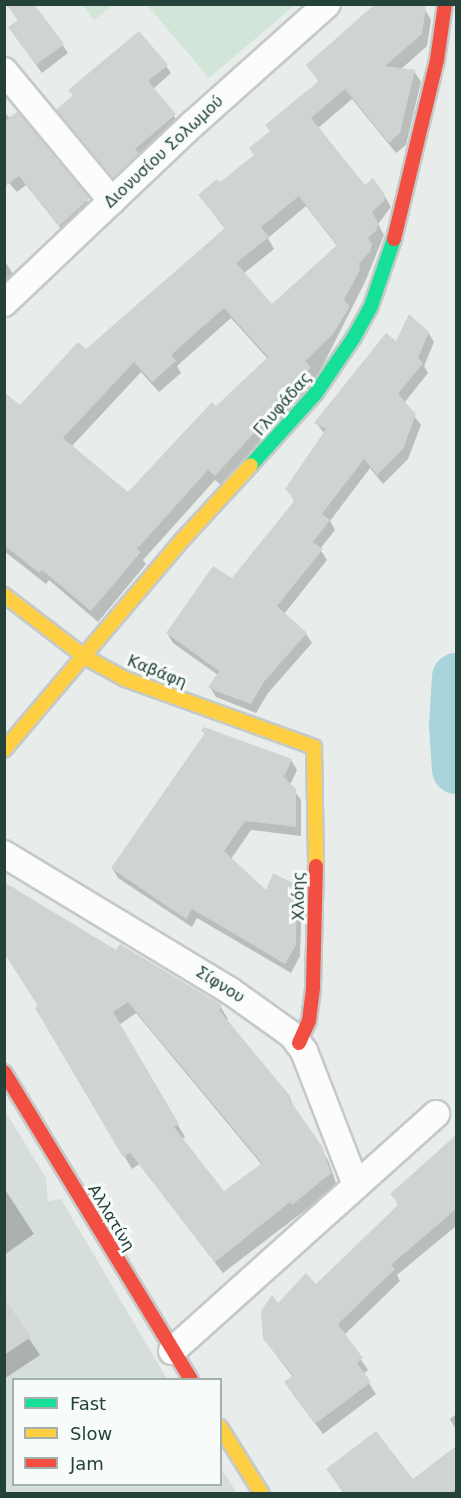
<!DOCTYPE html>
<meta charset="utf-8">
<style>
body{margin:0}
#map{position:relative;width:461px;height:1498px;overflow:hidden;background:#e8edeb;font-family:"DejaVu Sans",sans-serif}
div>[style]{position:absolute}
.built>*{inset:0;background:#d6dedb}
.green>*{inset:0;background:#d1e6d8}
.shadow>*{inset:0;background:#0003}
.river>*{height:48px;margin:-24px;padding:0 24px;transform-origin:24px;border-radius:24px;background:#a9d4db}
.building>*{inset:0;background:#cfd4d2}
.roads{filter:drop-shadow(2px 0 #c5cac8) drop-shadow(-2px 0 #c5cac8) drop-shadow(0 2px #c5cac8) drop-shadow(0 -2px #c5cac8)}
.street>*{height:26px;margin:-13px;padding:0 13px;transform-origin:13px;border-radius:13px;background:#fcfcfc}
.fast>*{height:14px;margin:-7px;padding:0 7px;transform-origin:7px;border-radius:7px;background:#16e098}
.slow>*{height:14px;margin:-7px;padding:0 7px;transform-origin:7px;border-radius:7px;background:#ffcf43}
.jam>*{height:14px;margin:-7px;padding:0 7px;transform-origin:7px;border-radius:7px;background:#f24e42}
span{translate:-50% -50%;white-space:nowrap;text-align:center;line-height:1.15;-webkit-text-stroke:6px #f7fbf9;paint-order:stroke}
.street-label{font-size:16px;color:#24423a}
.frame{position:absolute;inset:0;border:6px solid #24423a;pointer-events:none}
.legend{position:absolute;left:12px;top:1378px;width:210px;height:108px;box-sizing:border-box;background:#f7fbf9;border:2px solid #a3b1ad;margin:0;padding:8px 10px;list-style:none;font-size:18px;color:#24423a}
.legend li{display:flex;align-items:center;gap:12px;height:30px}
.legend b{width:30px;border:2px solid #a3b1ad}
</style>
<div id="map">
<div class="built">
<i style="clip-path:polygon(4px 1109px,46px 1178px,48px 1201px,61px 1199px,167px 1379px,14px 1380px,14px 1484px,220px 1484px,221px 1468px,237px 1493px,5px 1493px)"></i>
</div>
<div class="green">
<i style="clip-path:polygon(82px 5px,113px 5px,94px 20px)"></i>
<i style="clip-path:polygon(147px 5px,295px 5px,209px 78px)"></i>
</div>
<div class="shadow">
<i style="clip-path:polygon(6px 4px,34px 4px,68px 53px,42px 73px,15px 36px,19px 21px)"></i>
<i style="clip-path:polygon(evenodd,424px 8px,431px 20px,427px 46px,400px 70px,414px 71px,421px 82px,406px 145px,396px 153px,352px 99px,317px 129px,365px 187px,384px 195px,391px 207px,378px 224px,384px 235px,365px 282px,316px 379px,222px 486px,215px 480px,143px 560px,146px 564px,98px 622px,49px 580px,46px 584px,4px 551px,4px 394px,20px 407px,225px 229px,200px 196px,220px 184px,255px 156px,271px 132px,319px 82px,308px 66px,424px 8px,306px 206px,338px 247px,271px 306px,243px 274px,274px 249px,268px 238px,306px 206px,424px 8px,231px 318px,268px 359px,128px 494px,72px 446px,141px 372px,159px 392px,181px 373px,177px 366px,231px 318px)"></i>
<i style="clip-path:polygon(166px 66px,171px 73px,153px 89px,179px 123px,139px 157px,142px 163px,118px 185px,58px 110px,74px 97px,70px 90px)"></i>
<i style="clip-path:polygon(4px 112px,11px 119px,18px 113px,95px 211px,66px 235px,26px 185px,17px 192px,4px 177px)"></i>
<i style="clip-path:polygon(4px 260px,13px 274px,4px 281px)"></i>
<i style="clip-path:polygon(428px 332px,434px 342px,424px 366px,428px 373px,404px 403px,421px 425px,408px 459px,383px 484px,370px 468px,330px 521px,335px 530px,320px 549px,327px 560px,284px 614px,306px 634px,312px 643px,268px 693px,256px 713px,216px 697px,210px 687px,218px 675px,173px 643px,167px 633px,232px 580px,295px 502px,287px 489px,325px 434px,316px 423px,397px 344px)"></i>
<i style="clip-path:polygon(203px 731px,291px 760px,297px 770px,290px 785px,301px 800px,301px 836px,251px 830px,231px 859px,266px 893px,296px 886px,302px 896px,300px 956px,291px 973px,197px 918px,192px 927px,118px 878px,112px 868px,206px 736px)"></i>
<i style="clip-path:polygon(evenodd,117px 952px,220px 1006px,228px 1019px,226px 1021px,290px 1098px,296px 1112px,328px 1160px,337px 1186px,223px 1273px,139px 1164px,132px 1169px,37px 1008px,117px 952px,136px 1013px,262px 1165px,224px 1193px,181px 1139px,185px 1137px,119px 1025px,136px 1013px)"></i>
<i style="clip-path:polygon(446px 1146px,456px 1159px,456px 1226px,397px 1275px,400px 1281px,344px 1335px,368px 1370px,363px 1374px,376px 1394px,323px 1434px,292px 1393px,293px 1377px,264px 1339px,263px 1312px,316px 1286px,399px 1206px,392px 1194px)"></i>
<i style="clip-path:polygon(4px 1188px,34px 1234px,4px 1255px)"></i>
<i style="clip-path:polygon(4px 1301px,40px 1355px,4px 1379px)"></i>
<i style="clip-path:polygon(456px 1414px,456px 1430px,450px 1419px)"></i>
<i style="clip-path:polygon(456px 1448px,456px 1494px,344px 1494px,328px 1470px,413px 1481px)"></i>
</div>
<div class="river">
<i style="left:456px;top:677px;width:49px;rotate:93.5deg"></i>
<i style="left:453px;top:726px;width:44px;rotate:86.1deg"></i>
</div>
<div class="building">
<i style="clip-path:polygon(6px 4px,34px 4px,64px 44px,36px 65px,8px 27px,18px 20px)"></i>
<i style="clip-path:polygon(evenodd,375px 4px,423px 4px,426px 8px,422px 34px,385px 66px,415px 70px,400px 133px,389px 143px,345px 89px,311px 118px,365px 185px,373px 178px,385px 195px,384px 201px,372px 212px,378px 223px,377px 230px,368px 238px,372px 244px,370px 252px,359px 263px,360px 270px,344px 300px,350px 306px,333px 334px,305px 361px,311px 367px,301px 381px,215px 476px,208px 470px,137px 549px,141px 552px,91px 611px,42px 570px,39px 573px,4px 545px,4px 392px,20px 405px,78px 342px,86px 349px,225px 228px,198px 195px,217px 179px,220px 182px,254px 155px,249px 148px,270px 131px,265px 125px,319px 81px,306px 65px,375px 4px,299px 196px,337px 245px,272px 304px,236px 263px,269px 237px,261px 227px,299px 196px,375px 4px,224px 308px,268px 357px,216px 406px,212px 402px,128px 492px,63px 438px,134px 362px,152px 382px,176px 361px,171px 355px,224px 308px)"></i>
<i style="clip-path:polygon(139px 31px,168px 65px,148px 81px,176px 114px,135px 149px,139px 154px,113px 179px,56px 110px,73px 95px,68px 90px)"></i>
<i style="clip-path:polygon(18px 111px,90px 198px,59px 226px,19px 176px,4px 187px,4px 122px)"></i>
<i style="clip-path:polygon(409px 314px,429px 332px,418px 358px,423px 363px,398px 394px,416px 414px,403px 449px,377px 475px,364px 459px,322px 514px,330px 520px,313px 542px,323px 549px,277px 606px,307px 633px,263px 683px,251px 704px,218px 692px,208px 687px,219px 671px,166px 633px,213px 566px,232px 578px,295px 500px,285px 489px,326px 429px,314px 423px,386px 333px,396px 341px)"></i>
<i style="clip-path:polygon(204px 727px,292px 759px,284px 777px,296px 789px,296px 827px,245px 821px,224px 851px,266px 890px,273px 873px,297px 885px,296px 945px,285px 964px,192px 909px,186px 919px,111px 868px,205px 733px,201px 731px)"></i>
<i style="clip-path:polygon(evenodd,4px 882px,116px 950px,120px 944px,222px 1005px,219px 1010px,291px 1097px,289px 1099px,322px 1146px,331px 1173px,292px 1205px,290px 1202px,215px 1262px,130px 1153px,123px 1157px,35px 1008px,38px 1006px,4px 953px,4px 882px,128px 1002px,262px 1163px,224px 1191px,174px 1127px,179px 1124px,113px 1012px,128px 1002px)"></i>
<i style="clip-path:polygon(456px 1135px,456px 1209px,391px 1265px,395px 1269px,338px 1324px,363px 1358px,357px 1363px,371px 1382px,315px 1424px,284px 1382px,293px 1375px,263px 1339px,261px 1311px,272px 1295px,278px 1303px,306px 1273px,316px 1284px,399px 1204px,390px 1194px)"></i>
<i style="clip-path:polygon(4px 1298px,31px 1337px,4px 1355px)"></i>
<i style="clip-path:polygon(376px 1431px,413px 1479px,456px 1446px,456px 1488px,449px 1494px,345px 1494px,326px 1469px)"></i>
</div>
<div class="roads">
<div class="street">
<i style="left:4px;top:71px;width:169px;rotate:50.3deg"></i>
<i style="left:4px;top:303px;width:262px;rotate:-43.5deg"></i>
<i style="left:194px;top:123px;width:178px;rotate:-41.8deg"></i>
<i style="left:4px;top:854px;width:263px;rotate:31.2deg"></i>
<i style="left:229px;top:990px;width:77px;rotate:35.5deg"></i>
<i style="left:292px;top:1035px;width:20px;rotate:53deg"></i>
<i style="left:304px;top:1051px;width:144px;rotate:68.8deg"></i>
<i style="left:172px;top:1351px;width:355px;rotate:-41.9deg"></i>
</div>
<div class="fast">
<i style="left:251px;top:465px;width:97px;rotate:-47.9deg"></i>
<i style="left:316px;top:393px;width:68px;rotate:-55.8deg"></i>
<i style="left:354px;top:337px;width:35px;rotate:-61deg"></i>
<i style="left:371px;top:306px;width:71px;rotate:-71.1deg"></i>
</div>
<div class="slow">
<i style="left:4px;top:595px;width:102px;rotate:37.4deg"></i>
<i style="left:85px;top:657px;width:46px;rotate:28.8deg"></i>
<i style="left:125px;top:679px;width:201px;rotate:19.8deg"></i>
<i style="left:314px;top:747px;width:119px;rotate:89deg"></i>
<i style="left:4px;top:750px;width:277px;rotate:-49.7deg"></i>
<i style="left:183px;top:539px;width:100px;rotate:-47.4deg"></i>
<i style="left:220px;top:1427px;width:79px;rotate:57.9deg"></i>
</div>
<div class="jam">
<i style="left:394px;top:239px;width:184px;rotate:-76.5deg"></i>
<i style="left:437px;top:60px;width:57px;rotate:-81.9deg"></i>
<i style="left:299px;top:1043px;width:24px;rotate:-66deg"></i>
<i style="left:309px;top:1021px;width:35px;rotate:-83deg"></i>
<i style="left:313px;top:986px;width:120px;rotate:-88.6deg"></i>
<i style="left:4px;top:1072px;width:360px;rotate:58.7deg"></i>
</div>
</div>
<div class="street-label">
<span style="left:164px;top:152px;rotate:-43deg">Διονυσίου Σολωμού</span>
<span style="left:283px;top:404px;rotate:-49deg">Γλυφάδας</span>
<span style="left:157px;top:672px;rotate:22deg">Καβάφη</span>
<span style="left:299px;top:896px;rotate:-90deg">Χλόης</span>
<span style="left:220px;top:985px;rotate:32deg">Σίφνου</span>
<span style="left:111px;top:1218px;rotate:59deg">Αλλατίνη</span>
</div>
<div class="frame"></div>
<ul class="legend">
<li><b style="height:8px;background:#16e098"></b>Fast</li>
<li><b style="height:8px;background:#ffcf43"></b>Slow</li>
<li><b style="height:8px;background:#f24e42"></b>Jam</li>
</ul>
</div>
